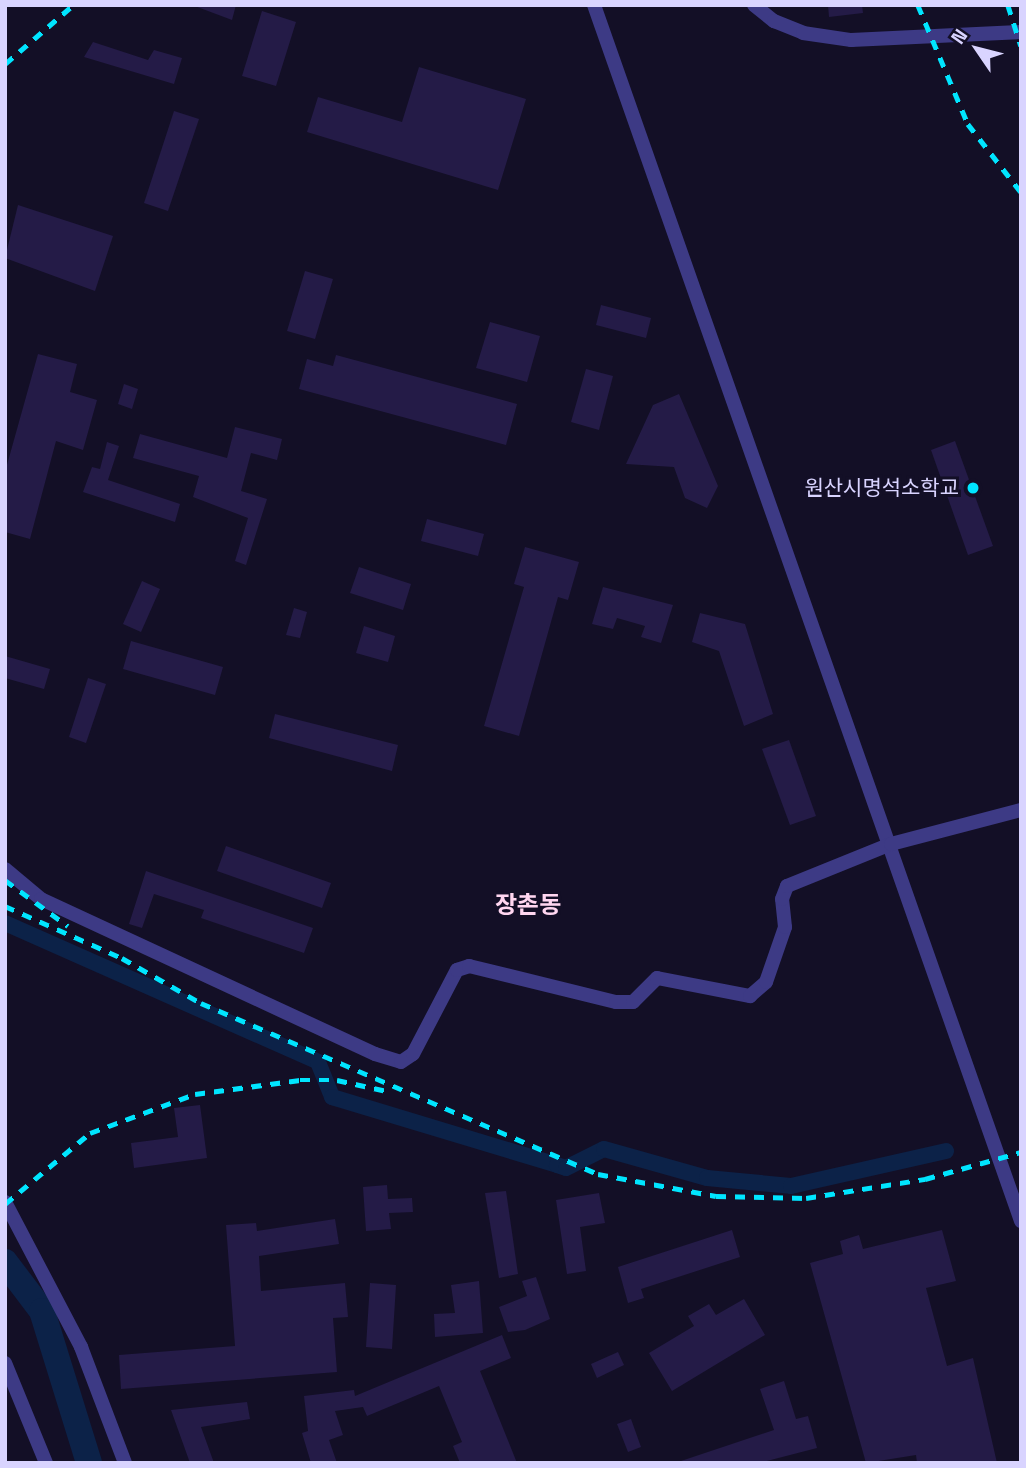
<!DOCTYPE html>
<meta charset="utf-8">
<style>
body{margin:0}
#map{position:relative;width:1026px;height:1468px;overflow:hidden;background:#130f26;font-family:"Space Grotesk","Noto Sans KR",sans-serif}
div>[style]{position:absolute}
.canal>*{height:16px;margin:-8px;padding:0 8px;transform-origin:8px;border-radius:8px;background:#0c2248}
.river>*{height:26px;margin:-13px;padding:0 13px;transform-origin:13px;border-radius:13px;background:#0c2248}
.building>*{inset:0;background:#241b47}
.minor>*{height:14px;margin:-7px;padding:0 7px;transform-origin:7px;border-radius:7px;background:#3d3a85}
.rail>*{height:4.5px;margin-top:-2.25px;transform-origin:0;background:repeating-linear-gradient(90deg,#00e5ff 0 10px,transparent 0 19px)}
.dots>*{width:19px;height:19px;translate:-50% -50%;box-sizing:border-box;border:4px solid #130f26;border-radius:50%}
span{translate:-50% -50%;white-space:nowrap;text-align:center;line-height:1.15;-webkit-text-stroke:6px #130f26;paint-order:stroke}
.poi-label{font-size:21px;color:#d9d4ff}
.right{translate:-100% -50%;text-align:right}
.quarter-label{font-size:24px;color:#ffd6f0;font-weight:700}
.frame{position:absolute;inset:0;border:7px solid #d9d4ff;pointer-events:none}
.north{position:absolute;left:942px;top:14px;width:70px;height:70px;-webkit-text-stroke:5px #130f26;paint-order:stroke;rotate:305deg;font-size:19px;font-weight:700;line-height:28px;text-align:center;color:#d9d4ff}
.north::after{content:'';display:block;margin:auto;width:24px;height:32px;background:#d9d4ff;clip-path:polygon(50% 0,100% 100%,50% 72%,0 100%)}
</style>
<div id="map">
<div class="canal">
<i style="left:5px;top:923px;width:342px;rotate:23.9deg"></i>
<i style="left:318px;top:1062px;width:38px;rotate:68deg"></i>
<i style="left:332px;top:1097px;width:235px;rotate:16.8deg"></i>
<i style="left:557px;top:1165px;width:9px;rotate:18deg"></i>
<i style="left:566px;top:1168px;width:42px;rotate:-26.6deg"></i>
<i style="left:604px;top:1149px;width:107px;rotate:15.7deg"></i>
<i style="left:707px;top:1178px;width:84px;rotate:5.4deg"></i>
<i style="left:791px;top:1186px;width:159px;rotate:-12.7deg"></i>
</div>
<div class="river">
<i style="left:5px;top:1262px;width:61px;rotate:52.9deg"></i>
<i style="left:42px;top:1311px;width:159px;rotate:72.8deg"></i>
</div>
<div class="building">
<i style="clip-path:polygon(192px 5px,236px 5px,232px 20px)"></i>
<i style="clip-path:polygon(828px 5px,862px 5px,863px 13px,829px 17px)"></i>
<i style="clip-path:polygon(262px 11px,296px 22px,276px 86px,242px 76px)"></i>
<i style="clip-path:polygon(93px 42px,148px 60px,154px 50px,182px 58px,174px 84px,84px 57px)"></i>
<i style="clip-path:polygon(419px 67px,526px 99px,498px 190px,307px 132px,318px 97px,402px 122px)"></i>
<i style="clip-path:polygon(174px 111px,199px 119px,168px 211px,144px 203px)"></i>
<i style="clip-path:polygon(18px 205px,113px 236px,95px 291px,5px 258px)"></i>
<i style="clip-path:polygon(305px 271px,333px 279px,315px 339px,287px 331px)"></i>
<i style="clip-path:polygon(601px 305px,651px 318px,646px 338px,596px 325px)"></i>
<i style="clip-path:polygon(490px 322px,540px 336px,527px 382px,476px 368px)"></i>
<i style="clip-path:polygon(38px 354px,77px 364px,70px 392px,97px 400px,83px 450px,56px 441px,30px 539px,5px 532px,5px 472px)"></i>
<i style="clip-path:polygon(336px 355px,517px 404px,506px 445px,299px 389px,307px 359px,333px 366px)"></i>
<i style="clip-path:polygon(586px 369px,613px 376px,599px 430px,571px 422px)"></i>
<i style="clip-path:polygon(124px 384px,138px 389px,132px 409px,118px 404px)"></i>
<i style="clip-path:polygon(679px 394px,718px 486px,707px 508px,685px 498px,674px 467px,626px 464px,653px 405px)"></i>
<i style="clip-path:polygon(235px 427px,282px 439px,277px 460px,251px 453px,241px 491px,267px 499px,246px 565px,235px 561px,248px 518px,193px 497px,199px 476px,133px 458px,140px 434px,227px 458px)"></i>
<i style="clip-path:polygon(955px 441px,993px 546px,968px 555px,931px 450px)"></i>
<i style="clip-path:polygon(107px 442px,119px 446px,108px 480px,180px 504px,175px 522px,83px 492px,92px 467px,100px 469px)"></i>
<i style="clip-path:polygon(427px 519px,484px 534px,478px 556px,421px 541px)"></i>
<i style="clip-path:polygon(525px 547px,579px 562px,568px 600px,558px 597px,519px 736px,484px 726px,524px 587px,514px 584px)"></i>
<i style="clip-path:polygon(359px 567px,411px 584px,403px 610px,350px 593px)"></i>
<i style="clip-path:polygon(142px 581px,160px 589px,141px 632px,123px 624px)"></i>
<i style="clip-path:polygon(603px 587px,673px 605px,661px 643px,641px 637px,645px 626px,617px 618px,613px 629px,592px 624px)"></i>
<i style="clip-path:polygon(294px 608px,307px 612px,300px 638px,286px 635px)"></i>
<i style="clip-path:polygon(700px 613px,745px 624px,773px 714px,744px 726px,719px 651px,692px 642px)"></i>
<i style="clip-path:polygon(364px 626px,395px 636px,388px 662px,356px 653px)"></i>
<i style="clip-path:polygon(131px 641px,223px 667px,215px 695px,123px 669px)"></i>
<i style="clip-path:polygon(5px 656px,50px 669px,44px 689px,5px 678px)"></i>
<i style="clip-path:polygon(88px 678px,106px 684px,86px 743px,69px 737px)"></i>
<i style="clip-path:polygon(275px 714px,398px 745px,392px 771px,269px 738px)"></i>
<i style="clip-path:polygon(789px 740px,816px 816px,790px 825px,762px 749px)"></i>
<i style="clip-path:polygon(226px 846px,331px 883px,322px 908px,217px 871px)"></i>
<i style="clip-path:polygon(146px 871px,313px 928px,304px 953px,201px 918px,204px 910px,154px 894px,142px 928px,129px 924px)"></i>
<i style="clip-path:polygon(200px 1105px,207px 1158px,134px 1168px,131px 1143px,178px 1137px,174px 1108px)"></i>
<i style="clip-path:polygon(387px 1185px,388px 1199px,412px 1198px,413px 1212px,389px 1213px,391px 1229px,366px 1231px,363px 1187px)"></i>
<i style="clip-path:polygon(506px 1191px,518px 1274px,499px 1278px,485px 1193px)"></i>
<i style="clip-path:polygon(599px 1193px,605px 1223px,580px 1227px,586px 1271px,567px 1274px,556px 1200px)"></i>
<i style="clip-path:polygon(335px 1219px,339px 1244px,259px 1256px,261px 1291px,345px 1283px,348px 1317px,333px 1318px,337px 1372px,121px 1389px,119px 1355px,235px 1346px,226px 1225px,256px 1223px,257px 1231px)"></i>
<i style="clip-path:polygon(732px 1230px,740px 1257px,641px 1289px,644px 1298px,628px 1303px,618px 1267px)"></i>
<i style="clip-path:polygon(942px 1230px,956px 1281px,926px 1288px,947px 1366px,973px 1358px,997px 1463px,917px 1463px,916px 1455px,866px 1463px,810px 1263px,843px 1254px,840px 1241px,859px 1235px,863px 1249px)"></i>
<i style="clip-path:polygon(536px 1277px,550px 1319px,525px 1330px,508px 1332px,499px 1307px,527px 1296px,522px 1281px)"></i>
<i style="clip-path:polygon(479px 1281px,483px 1333px,435px 1337px,434px 1314px,455px 1313px,451px 1285px)"></i>
<i style="clip-path:polygon(370px 1283px,396px 1285px,392px 1349px,366px 1347px)"></i>
<i style="clip-path:polygon(744px 1299px,765px 1335px,672px 1391px,649px 1353px,694px 1326px,688px 1316px,709px 1304px,716px 1315px)"></i>
<i style="clip-path:polygon(502px 1335px,511px 1358px,480px 1371px,517px 1463px,460px 1463px,453px 1446px,462px 1442px,439px 1386px,367px 1416px,363px 1407px,335px 1411px,343px 1435px,329px 1440px,337px 1463px,311px 1463px,302px 1433px,308px 1431px,304px 1396px,354px 1390px,355px 1396px)"></i>
<i style="clip-path:polygon(618px 1352px,624px 1365px,597px 1378px,591px 1364px)"></i>
<i style="clip-path:polygon(784px 1381px,796px 1419px,808px 1416px,817px 1448px,759px 1463px,675px 1463px,774px 1430px,760px 1389px)"></i>
<i style="clip-path:polygon(247px 1402px,250px 1419px,201px 1427px,214px 1463px,190px 1463px,171px 1410px)"></i>
<i style="clip-path:polygon(631px 1419px,641px 1447px,628px 1452px,617px 1424px)"></i>
</div>
<div class="minor">
<i style="left:594px;top:5px;width:1289px;rotate:70.65deg"></i>
<i style="left:754px;top:5px;width:26px;rotate:39deg"></i>
<i style="left:774px;top:21px;width:31px;rotate:22deg"></i>
<i style="left:803px;top:33px;width:49px;rotate:8.3deg"></i>
<i style="left:851px;top:40px;width:170px;rotate:-2.7deg"></i>
<i style="left:5px;top:869px;width:47px;rotate:39.8deg"></i>
<i style="left:41px;top:899px;width:368px;rotate:24.9deg"></i>
<i style="left:375px;top:1054px;width:27px;rotate:17deg"></i>
<i style="left:401px;top:1062px;width:14px;rotate:-34deg"></i>
<i style="left:413px;top:1054px;width:95px;rotate:-62.4deg"></i>
<i style="left:457px;top:970px;width:13px;rotate:-18deg"></i>
<i style="left:469px;top:966px;width:151px;rotate:13.8deg"></i>
<i style="left:616px;top:1002px;width:17px"></i>
<i style="left:633px;top:1002px;width:34px;rotate:-45deg"></i>
<i style="left:657px;top:978px;width:95px;rotate:11deg"></i>
<i style="left:750px;top:996px;width:21px;rotate:-41deg"></i>
<i style="left:766px;top:982px;width:58px;rotate:-70.9deg"></i>
<i style="left:785px;top:927px;width:28px;rotate:-96deg"></i>
<i style="left:782px;top:899px;width:14px;rotate:-69deg"></i>
<i style="left:787px;top:886px;width:112px;rotate:-22deg"></i>
<i style="left:891px;top:844px;width:134px;rotate:-14.7deg"></i>
<i style="left:5px;top:1202px;width:164px;rotate:62.3deg"></i>
<i style="left:81px;top:1347px;width:124px;rotate:69.2deg"></i>
<i style="left:5px;top:1363px;width:108px;rotate:67.7deg"></i>
</div>
<div class="rail">
<i style="left:918px;top:5px;width:129px;rotate:67.2deg"></i>
<i style="left:968px;top:124px;width:86px;rotate:52.1deg"></i>
<i style="left:1008px;top:5px;width:43px;rotate:72.4deg"></i>
<i style="left:5px;top:64px;width:90px;rotate:-40.9deg"></i>
<i style="left:5px;top:880px;width:78px;rotate:36.1deg"></i>
<i style="left:5px;top:906px;width:128px;rotate:24deg"></i>
<i style="left:122px;top:958px;width:91px;rotate:29.7deg"></i>
<i style="left:201px;top:1003px;width:432px;rotate:23.3deg"></i>
<i style="left:598px;top:1174px;width:120px;rotate:10.6deg"></i>
<i style="left:716px;top:1196px;width:90px;rotate:1.3deg"></i>
<i style="left:806px;top:1198px;width:121px;rotate:-9.1deg"></i>
<i style="left:925px;top:1179px;width:100px;rotate:-15.7deg"></i>
<i style="left:5px;top:1204px;width:111px;rotate:-39.9deg"></i>
<i style="left:90px;top:1133px;width:112px;rotate:-20.4deg"></i>
<i style="left:195px;top:1094px;width:106px;rotate:-7.6deg"></i>
<i style="left:300px;top:1080px;width:37px"></i>
<i style="left:337px;top:1080px;width:51px;rotate:12.4deg"></i>
</div>
<div class="dots">
<i style="left:973px;top:488px;background:#00e5ff"></i>
</div>
<div class="poi-label">
<span class="right" style="left:959px;top:488px">원산시명석소학교</span>
</div>
<div class="quarter-label">
<span style="left:528px;top:905px">장촌동</span>
</div>
<div class="frame"></div>
<div class="north">N</div>
</div>
